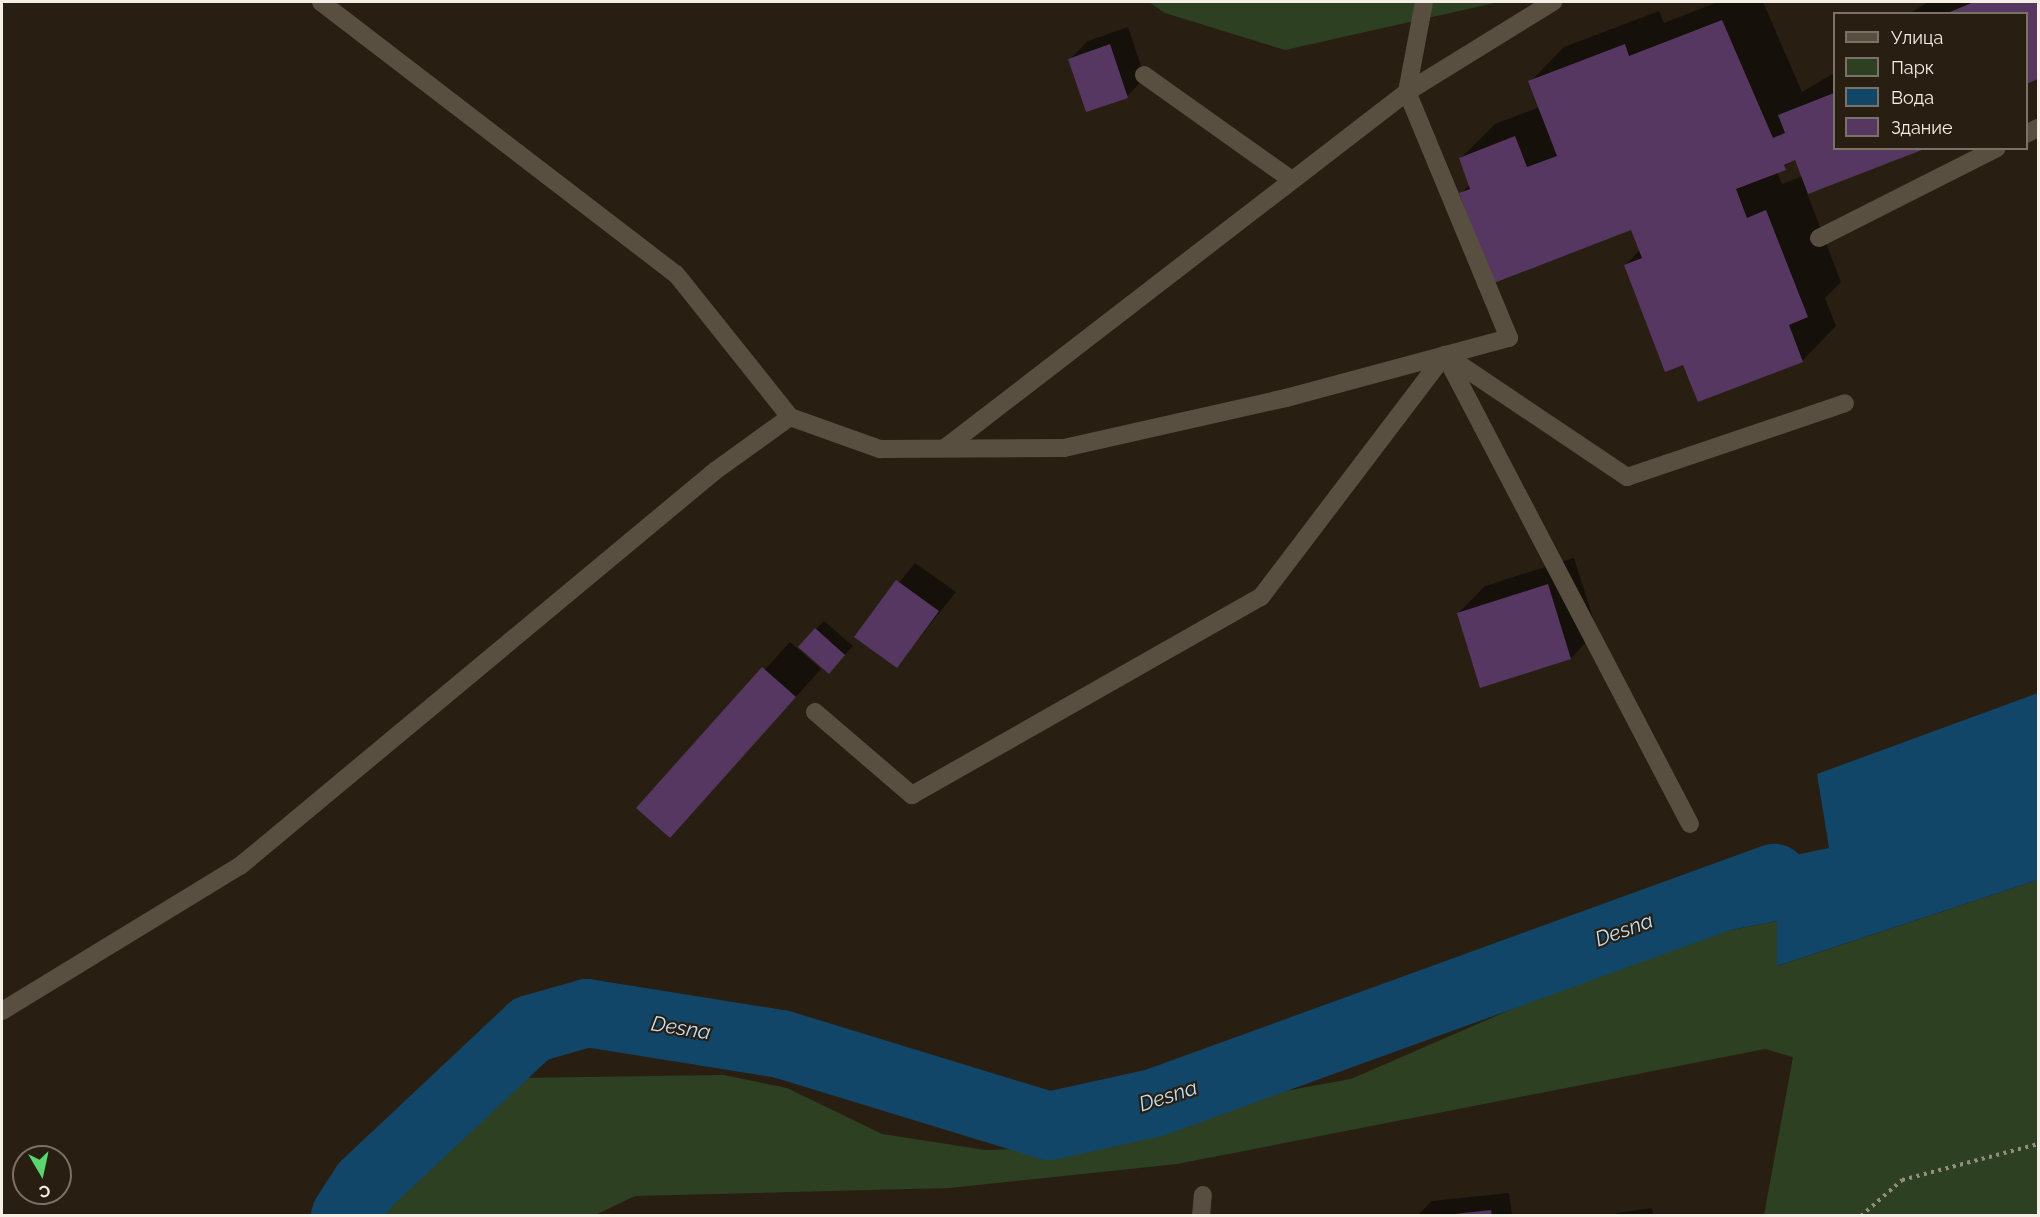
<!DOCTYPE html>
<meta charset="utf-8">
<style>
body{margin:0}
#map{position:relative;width:2040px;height:1217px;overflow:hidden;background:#281f12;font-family:Raleway,sans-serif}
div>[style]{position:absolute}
.green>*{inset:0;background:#2d4122}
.water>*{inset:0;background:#114668}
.shadow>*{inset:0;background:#0007}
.river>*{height:68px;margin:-34px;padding:0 34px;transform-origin:34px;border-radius:34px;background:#114668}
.building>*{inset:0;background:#563762}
.path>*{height:4px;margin-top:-2px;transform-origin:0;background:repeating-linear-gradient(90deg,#938c81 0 3px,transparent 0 7.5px)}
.service>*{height:18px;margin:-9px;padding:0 9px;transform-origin:9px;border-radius:9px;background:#594f40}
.minor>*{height:18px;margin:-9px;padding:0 9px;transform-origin:9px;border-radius:9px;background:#594f40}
span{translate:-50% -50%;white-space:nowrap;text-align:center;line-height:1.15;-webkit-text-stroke:4.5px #281f12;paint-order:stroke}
.water-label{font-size:21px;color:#c2dff6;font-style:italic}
.frame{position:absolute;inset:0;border:3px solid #f4eee5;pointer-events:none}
.legend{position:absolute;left:1833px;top:12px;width:195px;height:138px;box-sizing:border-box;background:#281f12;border:2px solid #7a7266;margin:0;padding:8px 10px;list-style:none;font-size:18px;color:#f4eee5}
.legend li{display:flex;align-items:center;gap:12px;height:30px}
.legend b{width:30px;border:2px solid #7a7266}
.north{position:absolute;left:12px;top:1145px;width:60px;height:60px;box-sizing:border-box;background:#281f12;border:2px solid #7a7266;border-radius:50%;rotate:171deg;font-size:16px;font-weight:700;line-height:24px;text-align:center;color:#f4eee5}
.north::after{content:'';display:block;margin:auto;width:21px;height:27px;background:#5ad56f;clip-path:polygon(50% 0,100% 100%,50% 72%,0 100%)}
</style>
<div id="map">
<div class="green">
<i style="clip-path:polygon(1149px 2px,1499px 2px,1285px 50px,1165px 13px)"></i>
<i style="clip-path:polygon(2038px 880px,2038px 1215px,1764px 1215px,1793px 1057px,1765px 1049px,1177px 1164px,949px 1188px,635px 1196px,595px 1215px,338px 1216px,376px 1169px,428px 1129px,518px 1078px,723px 1075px,787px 1088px,882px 1134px,985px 1150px,1054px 1148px,1219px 1103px,1351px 1079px,1634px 956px,1710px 934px,1778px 921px,1778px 966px)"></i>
</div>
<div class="water">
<i style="clip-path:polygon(2038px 693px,2038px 880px,1777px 966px,1777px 921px,1710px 934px,1665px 882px,1829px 848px,1817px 774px)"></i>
</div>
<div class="shadow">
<i style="clip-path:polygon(evenodd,1718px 2px,1763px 2px,1802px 92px,1834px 73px,1834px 148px,1923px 148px,1807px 193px,1841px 282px,1825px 298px,1836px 326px,1802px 361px,1684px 363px,1625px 265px,1640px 250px,1632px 228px,1461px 194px,1470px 184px,1461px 158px,1495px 124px,1540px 107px,1530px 82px,1564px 47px,1659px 11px,1664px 23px,1718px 2px,1796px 158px,1803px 176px,1782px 184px,1777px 172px,1796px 158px)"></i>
<i style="clip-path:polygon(1928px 2px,2038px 2px,2038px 78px,2026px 83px,2026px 14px,1909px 14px)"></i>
<i style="clip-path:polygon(1128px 27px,1145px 78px,1127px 96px,1070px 59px,1088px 41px)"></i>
<i style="clip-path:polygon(1574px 558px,1597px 631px,1571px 658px,1458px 613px,1485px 586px)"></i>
<i style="clip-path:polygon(915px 563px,956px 592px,897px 666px,856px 636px)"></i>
<i style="clip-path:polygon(824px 621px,853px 646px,837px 663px,816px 629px)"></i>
<i style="clip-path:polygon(790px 642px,821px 669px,670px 836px,638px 808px)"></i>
<i style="clip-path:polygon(1509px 1193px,1512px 1216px,1417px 1216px,1432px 1201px)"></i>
<i style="clip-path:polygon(1652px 1208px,1653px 1216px,1614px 1216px,1617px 1213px)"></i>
</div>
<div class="river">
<i style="left:345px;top:1216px;width:37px;rotate:-57deg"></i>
<i style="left:365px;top:1185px;width:228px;rotate:-43.2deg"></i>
<i style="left:531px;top:1029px;width:58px;rotate:-15.9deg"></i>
<i style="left:587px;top:1013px;width:196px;rotate:9.1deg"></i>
<i style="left:781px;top:1044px;width:280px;rotate:17deg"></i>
<i style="left:1049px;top:1126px;width:107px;rotate:-12.4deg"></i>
<i style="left:1154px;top:1103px;width:660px;rotate:-19.95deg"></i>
</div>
<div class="building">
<i style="clip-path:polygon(1974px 2px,2038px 2px,2038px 79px,2026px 84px,2026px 14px,1945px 14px)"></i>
<i style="clip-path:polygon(1722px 20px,1773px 138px,1785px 133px,1778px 115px,1834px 93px,1834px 148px,1927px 148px,1808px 194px,1795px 160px,1784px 165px,1786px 170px,1736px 189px,1747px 218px,1766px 210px,1808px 317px,1789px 325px,1803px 362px,1698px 402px,1683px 365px,1665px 372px,1624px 265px,1642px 258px,1631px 230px,1494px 283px,1459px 193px,1470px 189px,1459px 158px,1515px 136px,1527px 167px,1557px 156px,1528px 81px,1625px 44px,1629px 56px)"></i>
<i style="clip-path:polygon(1110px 44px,1128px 98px,1086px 112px,1068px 59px)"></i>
<i style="clip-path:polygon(896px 580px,939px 611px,897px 668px,854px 637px)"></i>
<i style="clip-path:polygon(1548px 584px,1571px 659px,1480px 688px,1457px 613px)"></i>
<i style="clip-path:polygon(815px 628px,845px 655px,829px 674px,798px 647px)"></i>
<i style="clip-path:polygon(762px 667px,796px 697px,670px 838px,636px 808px)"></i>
<i style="clip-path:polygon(1491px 1210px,1492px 1216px,1455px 1216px,1455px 1214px)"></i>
</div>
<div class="path">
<i style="left:1861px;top:1216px;width:55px;rotate:-41.3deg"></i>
<i style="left:1902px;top:1180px;width:141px;rotate:-14.8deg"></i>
</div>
<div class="service">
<i style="left:321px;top:2px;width:447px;rotate:37.5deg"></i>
<i style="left:676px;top:274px;width:183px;rotate:51.4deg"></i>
<i style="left:1144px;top:75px;width:181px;rotate:35.4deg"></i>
<i style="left:2026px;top:134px;width:13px;rotate:-27deg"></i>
<i style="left:1819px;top:238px;width:199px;rotate:-26.8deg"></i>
<i style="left:1445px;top:355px;width:529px;rotate:62.42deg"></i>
<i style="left:1447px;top:356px;width:217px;rotate:33.9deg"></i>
<i style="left:1627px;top:477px;width:230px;rotate:-18.7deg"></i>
<i style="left:945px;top:448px;width:583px;rotate:-37.62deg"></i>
<i style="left:1407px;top:92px;width:92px;rotate:-79.3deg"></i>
<i style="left:815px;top:712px;width:128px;rotate:40.6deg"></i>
<i style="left:912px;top:795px;width:401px;rotate:-29.6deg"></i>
<i style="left:1261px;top:597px;width:304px;rotate:-52.8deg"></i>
<i style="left:2px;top:1011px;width:279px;rotate:-31.4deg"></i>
<i style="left:240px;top:866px;width:618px;rotate:-39.75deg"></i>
<i style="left:715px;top:471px;width:92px;rotate:-35.8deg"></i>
<i style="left:790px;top:417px;width:96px;rotate:19.6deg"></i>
<i style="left:880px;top:449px;width:184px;rotate:-0.3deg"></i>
<i style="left:1064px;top:448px;width:228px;rotate:-12.7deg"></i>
<i style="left:1286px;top:398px;width:231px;rotate:-15.1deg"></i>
<i style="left:1509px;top:338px;width:266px;rotate:-112.5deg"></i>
<i style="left:1407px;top:92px;width:172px;rotate:-31.7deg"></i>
</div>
<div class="minor">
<i style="left:1201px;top:1216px;width:21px;rotate:-85deg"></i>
</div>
<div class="water-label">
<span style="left:1624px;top:930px;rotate:-20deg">Desna</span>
<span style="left:681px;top:1028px;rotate:9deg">Desna</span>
<span style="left:1168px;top:1096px;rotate:-18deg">Desna</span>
</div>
<div class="frame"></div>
<ul class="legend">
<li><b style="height:8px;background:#594f40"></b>Улица</li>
<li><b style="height:16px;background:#2d4122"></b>Парк</li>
<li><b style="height:16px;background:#114668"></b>Вода</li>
<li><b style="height:16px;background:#563762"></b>Здание</li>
</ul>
<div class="north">С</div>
</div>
